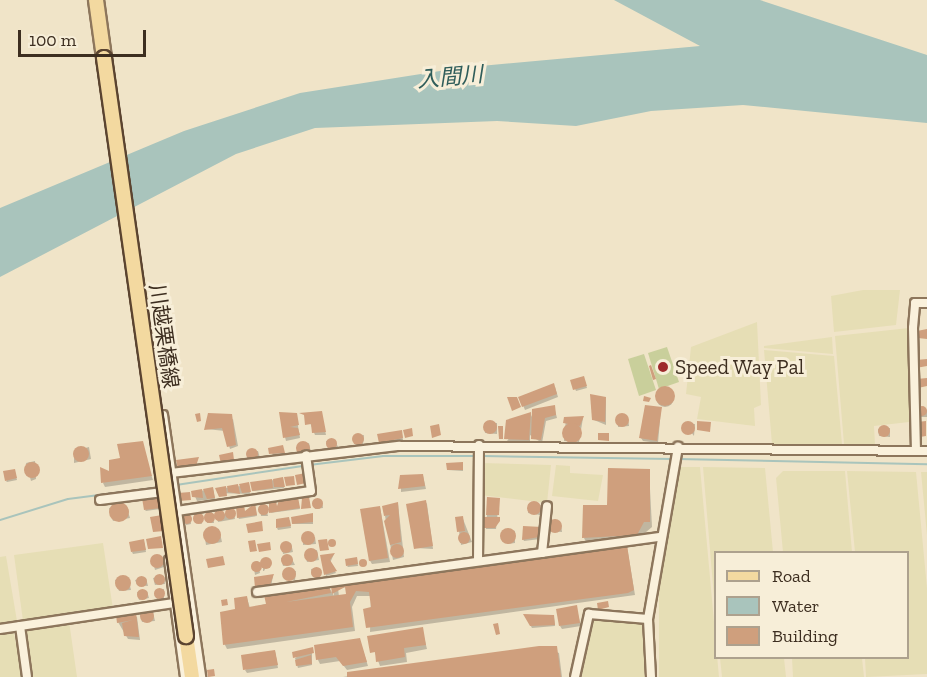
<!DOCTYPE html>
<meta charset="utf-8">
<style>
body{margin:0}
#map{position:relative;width:927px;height:677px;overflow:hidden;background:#f0e4c8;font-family:"Zilla Slab","Noto Sans JP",serif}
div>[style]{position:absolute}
.farmland>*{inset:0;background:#e6deb5}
.green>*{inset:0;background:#c9cf9b}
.water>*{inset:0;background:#a9c4bc}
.shadow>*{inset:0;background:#0003}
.round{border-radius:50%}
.stream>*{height:2px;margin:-1px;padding:0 1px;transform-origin:1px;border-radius:1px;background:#a9c4bc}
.building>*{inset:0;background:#cf9f7d}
.roads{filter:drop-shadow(2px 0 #8d765c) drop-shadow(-2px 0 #8d765c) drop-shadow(0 2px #8d765c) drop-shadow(0 -2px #8d765c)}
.street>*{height:8px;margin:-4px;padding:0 4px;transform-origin:4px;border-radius:4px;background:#faf1dc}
.primary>*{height:14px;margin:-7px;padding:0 7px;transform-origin:7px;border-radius:7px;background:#f3d9a0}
.bridges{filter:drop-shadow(2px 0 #5b4430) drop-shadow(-2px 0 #5b4430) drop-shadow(0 2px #5b4430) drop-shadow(0 -2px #5b4430)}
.primary-bridge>*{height:14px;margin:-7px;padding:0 7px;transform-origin:7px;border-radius:7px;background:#f3d9a0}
.dots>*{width:16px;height:16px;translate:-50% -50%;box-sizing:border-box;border:3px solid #f7eed8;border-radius:50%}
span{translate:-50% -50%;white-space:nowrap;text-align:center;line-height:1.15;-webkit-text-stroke:6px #f7eed8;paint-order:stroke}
.street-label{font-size:21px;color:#3d2e20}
.poi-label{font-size:21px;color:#3d2e20}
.left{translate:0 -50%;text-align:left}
.water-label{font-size:22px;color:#2f5d5a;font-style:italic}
.legend{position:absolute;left:714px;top:551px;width:195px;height:108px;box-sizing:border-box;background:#f7eed8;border:2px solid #ada18e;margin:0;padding:8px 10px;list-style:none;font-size:18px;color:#3d2e20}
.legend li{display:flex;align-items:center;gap:12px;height:30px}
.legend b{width:30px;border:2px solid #ada18e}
.scale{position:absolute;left:18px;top:30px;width:128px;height:27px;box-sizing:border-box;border:3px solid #3d2e20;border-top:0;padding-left:8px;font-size:18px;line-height:21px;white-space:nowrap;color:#3d2e20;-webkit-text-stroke:4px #f7eed8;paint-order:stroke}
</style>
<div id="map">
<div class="farmland">
<i style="clip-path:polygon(863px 290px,900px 290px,896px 325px,834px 332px,831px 296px)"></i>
<i style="clip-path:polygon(757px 322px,761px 405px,754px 408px,755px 426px,697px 419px,701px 397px,686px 394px,691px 347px)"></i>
<i style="clip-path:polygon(909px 328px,909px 422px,874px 426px,875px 445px,844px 444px,835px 336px)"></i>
<i style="clip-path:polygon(832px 337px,833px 354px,764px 348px,764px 346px)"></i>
<i style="clip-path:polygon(764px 350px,834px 356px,842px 444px,772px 444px)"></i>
<i style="clip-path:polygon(480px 463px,551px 465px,547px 503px,480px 495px)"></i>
<i style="clip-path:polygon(556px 465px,570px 466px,570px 473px,603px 475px,598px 501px,552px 496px)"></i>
<i style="clip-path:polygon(679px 467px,700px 467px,719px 677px,659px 677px,659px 582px)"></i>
<i style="clip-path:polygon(703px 467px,765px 468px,773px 552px,716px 552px,715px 609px)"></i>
<i style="clip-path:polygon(783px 471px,845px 471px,852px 552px,783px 552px,776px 478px)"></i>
<i style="clip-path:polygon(847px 471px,916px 472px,927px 588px,927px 674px,866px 677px,865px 658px,908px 658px,908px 552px,855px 552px)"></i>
<i style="clip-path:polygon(921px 472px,927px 472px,927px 535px)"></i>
<i style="clip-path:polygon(103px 543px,113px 609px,23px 621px,14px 555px)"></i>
<i style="clip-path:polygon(6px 556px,17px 621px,0 624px,0 557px)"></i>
<i style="clip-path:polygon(589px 618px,642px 623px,645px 677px,579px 677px)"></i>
<i style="clip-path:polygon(69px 621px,77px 677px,33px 677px,26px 628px)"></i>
<i style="clip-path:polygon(13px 629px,23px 677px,0 677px,0 631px)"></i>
<i style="clip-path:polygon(720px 658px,784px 658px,786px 677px,722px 677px)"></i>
<i style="clip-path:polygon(792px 658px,862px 658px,864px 677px,793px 677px)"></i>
</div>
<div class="green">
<i style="clip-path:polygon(667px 347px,679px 382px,659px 389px,648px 353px)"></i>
<i style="clip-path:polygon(644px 354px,656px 390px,639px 396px,628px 359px)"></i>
</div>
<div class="water">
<i style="clip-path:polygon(614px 0,760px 0,927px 55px,927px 123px,743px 105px,651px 111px,576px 126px,497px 121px,315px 128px,236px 154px,0 277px,0 208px,184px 131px,300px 93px,459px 68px,700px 46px)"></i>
</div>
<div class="shadow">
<i style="clip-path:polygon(584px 379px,587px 388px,576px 391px,572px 381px)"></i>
<i style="clip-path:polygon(555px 387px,558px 397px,525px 410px,520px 398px)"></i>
<i class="round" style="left:656px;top:389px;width:18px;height:18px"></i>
<i style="clip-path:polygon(605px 398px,606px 401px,606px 425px,594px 420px)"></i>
<i style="clip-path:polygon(554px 406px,557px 418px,546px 421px,542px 443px,530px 435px,530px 443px,507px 441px,530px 413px,533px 419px)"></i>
<i style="clip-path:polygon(661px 409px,658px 443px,643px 441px,641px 438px)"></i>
<i style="clip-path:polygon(919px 409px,927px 410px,927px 417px,921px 417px)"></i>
<i style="clip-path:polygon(321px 412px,326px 435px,315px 435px,306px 413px)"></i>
<i style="clip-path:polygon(296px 414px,300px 438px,286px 441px,285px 437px)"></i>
<i style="clip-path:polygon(618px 415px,628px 418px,629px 426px,618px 427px)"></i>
<i style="clip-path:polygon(566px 418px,583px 418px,579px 442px,564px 441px)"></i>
<i style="clip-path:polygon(233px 419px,238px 446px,230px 449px,225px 431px,206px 429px)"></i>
<i style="clip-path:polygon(484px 423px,497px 423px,497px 434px,485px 433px)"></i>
<i style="clip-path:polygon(685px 424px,695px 424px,694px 436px)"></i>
<i style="clip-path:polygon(878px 429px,890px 428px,890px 437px,879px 436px)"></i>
<i style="clip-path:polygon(402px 434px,403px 440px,380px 442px)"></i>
<i style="clip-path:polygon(364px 435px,363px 445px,355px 444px,353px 437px)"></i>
<i style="clip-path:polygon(335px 440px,338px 447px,328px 449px,326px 441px)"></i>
<i style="clip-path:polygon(309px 443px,311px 453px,299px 455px,296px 447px)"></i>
<i style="clip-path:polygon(89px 447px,91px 459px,74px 463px,74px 451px)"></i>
<i style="clip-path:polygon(141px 447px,153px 480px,105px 487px,103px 483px,121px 459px)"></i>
<i style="clip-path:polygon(270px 449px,283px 449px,284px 455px,274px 457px)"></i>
<i style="clip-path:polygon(258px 451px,260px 458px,247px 460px,247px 452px)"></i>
<i style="clip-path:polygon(35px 461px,36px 479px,31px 481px,26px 463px)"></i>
<i style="clip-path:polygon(463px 465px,463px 471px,448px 470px)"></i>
<i style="clip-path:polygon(649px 470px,652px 527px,639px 538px,586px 542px,584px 538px,609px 507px)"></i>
<i style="clip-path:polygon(15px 472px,17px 480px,7px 482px,6px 481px)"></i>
<i style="clip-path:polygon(423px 476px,426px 489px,401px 492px,401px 477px)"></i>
<i style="clip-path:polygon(282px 479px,284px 488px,253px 491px,252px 483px)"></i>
<i style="clip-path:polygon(249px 485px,250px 494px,217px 493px,217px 489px)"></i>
<i style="clip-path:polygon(213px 489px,215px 499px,197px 501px,193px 492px)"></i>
<i style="clip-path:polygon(159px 499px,160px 509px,146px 511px,145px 510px)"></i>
<i style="clip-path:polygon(499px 500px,496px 529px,486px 529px,487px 514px)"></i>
<i style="clip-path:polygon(298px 501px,300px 509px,270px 513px,277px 508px)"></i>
<i style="clip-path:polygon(322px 501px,323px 508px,315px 509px,313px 502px)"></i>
<i style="clip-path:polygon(425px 501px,427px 504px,433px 549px,416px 548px)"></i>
<i style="clip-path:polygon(265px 504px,268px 516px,261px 516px,260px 505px)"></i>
<i style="clip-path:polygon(398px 504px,404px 557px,393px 560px,385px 516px)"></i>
<i style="clip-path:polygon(528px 504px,541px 505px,540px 515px,528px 513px)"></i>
<i style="clip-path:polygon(126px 505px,130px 518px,113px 521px,109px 508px)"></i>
<i style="clip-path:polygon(255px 506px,257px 516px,239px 519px,238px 517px)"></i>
<i style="clip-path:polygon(380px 507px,390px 562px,372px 564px,369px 559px)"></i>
<i style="clip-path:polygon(233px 509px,235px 519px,218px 522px,216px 511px,223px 515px)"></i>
<i style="clip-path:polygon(206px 512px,212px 512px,214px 523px,207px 523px)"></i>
<i style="clip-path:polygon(198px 513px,200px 515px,202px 524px,195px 522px)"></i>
<i style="clip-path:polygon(190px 516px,191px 524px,186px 525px,183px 517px)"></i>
<i style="clip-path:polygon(313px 517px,313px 524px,293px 524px,293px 519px)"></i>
<i style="clip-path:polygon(463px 519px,472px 542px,461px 545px,459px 531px)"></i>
<i style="clip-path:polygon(290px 520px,291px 528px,278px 530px,277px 528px)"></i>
<i style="clip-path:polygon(550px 522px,561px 524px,562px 532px,550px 531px)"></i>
<i style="clip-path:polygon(541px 528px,540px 539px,524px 541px,523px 539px)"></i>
<i style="clip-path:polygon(219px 529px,222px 542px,206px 545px,204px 531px)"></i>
<i style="clip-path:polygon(503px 531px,515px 531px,515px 543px,507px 544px)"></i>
<i style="clip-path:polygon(303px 536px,315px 537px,316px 544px,303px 545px)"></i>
<i style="clip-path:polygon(144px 542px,146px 552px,133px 554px,132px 552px)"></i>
<i style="clip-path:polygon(291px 543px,293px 552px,283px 554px,281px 544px)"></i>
<i style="clip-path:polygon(evenodd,627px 547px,635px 595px,370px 632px,371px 596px,357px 596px,352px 607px,355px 631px,227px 649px,225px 645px,222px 613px,237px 610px,247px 598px,250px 608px,329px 587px,334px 596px,333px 587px,627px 547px,346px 587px,348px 595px,339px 596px,338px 589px,346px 587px)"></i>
<i style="clip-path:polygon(317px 550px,319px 560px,307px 562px,305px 553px)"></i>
<i style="clip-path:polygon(334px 554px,330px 563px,336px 573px,326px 576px,321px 556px)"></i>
<i style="clip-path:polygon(152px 557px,160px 558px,164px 567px,155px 570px)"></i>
<i style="clip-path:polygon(291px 557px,295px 565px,283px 566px,281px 558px)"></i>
<i style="clip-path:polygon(263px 559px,270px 560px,264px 571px,263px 571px)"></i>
<i style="clip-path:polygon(357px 559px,358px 566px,348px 567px,347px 566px)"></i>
<i style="clip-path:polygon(258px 561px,260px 573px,255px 575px,253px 562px)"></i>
<i style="clip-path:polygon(318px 568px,320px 578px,312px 575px,311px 569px)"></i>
<i style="clip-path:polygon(283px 572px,296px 571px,295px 580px,284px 579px)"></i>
<i style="clip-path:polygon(164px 576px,165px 584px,155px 585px,153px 578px)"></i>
<i style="clip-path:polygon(273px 576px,271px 587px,257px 590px,256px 579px)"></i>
<i style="clip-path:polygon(128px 578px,131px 590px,119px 591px,115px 580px)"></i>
<i style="clip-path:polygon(146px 578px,148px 586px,137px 585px,135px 580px)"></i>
<i style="clip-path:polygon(164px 589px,164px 599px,157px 600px,155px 591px)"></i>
<i style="clip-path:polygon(147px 591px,149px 598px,139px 600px,137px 592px)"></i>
<i style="clip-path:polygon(576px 607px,581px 626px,562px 629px,560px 626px)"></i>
<i style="clip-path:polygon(153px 612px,155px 621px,142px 622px,140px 614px)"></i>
<i style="clip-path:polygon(525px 615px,554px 618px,555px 626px,532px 628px)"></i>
<i style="clip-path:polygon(137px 617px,140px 640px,128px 639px,118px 622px)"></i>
<i style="clip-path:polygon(422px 629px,427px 649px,406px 653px,407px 662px,380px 666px,369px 637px)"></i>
<i style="clip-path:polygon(361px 644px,368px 666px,347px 670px,340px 661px,320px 664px,318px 660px,316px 647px)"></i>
<i style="clip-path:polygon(545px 647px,559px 653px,562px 677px,343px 677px)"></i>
<i style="clip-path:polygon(312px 649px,312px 665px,298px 668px,295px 658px)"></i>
<i style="clip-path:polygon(275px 651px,278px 668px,247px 673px,245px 670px)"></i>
</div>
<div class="stream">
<i style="left:483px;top:456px;width:189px;rotate:0.9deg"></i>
<i style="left:678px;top:459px;width:249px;rotate:1.2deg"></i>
<i style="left:309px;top:465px;width:75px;rotate:-6.9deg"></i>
<i style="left:383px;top:456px;width:94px"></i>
<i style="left:176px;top:485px;width:128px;rotate:-8.5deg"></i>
<i style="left:0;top:520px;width:71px;rotate:-17.2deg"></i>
<i style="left:68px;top:499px;width:94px;rotate:-7.4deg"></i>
</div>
<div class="building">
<i style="clip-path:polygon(927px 329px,927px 339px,918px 338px,917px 331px)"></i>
<i style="clip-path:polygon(927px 359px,927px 366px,916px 368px,916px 360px)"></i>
<i style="clip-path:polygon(651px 365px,656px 379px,653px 380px,649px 366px)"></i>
<i style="clip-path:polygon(584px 376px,587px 386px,573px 390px,570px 380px)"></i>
<i style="clip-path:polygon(927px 378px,927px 386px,918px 388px,917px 379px)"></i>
<i style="clip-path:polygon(554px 383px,557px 394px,522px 407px,518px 397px)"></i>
<i class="round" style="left:655px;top:386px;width:20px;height:20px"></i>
<i style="clip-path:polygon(590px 394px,606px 397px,605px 422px,592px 420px)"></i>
<i style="clip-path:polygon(644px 396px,651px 398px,649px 402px,643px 401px)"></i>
<i style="clip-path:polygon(507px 397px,517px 397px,521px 407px,512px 411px)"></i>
<i style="clip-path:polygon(555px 405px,556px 415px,545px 418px,541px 440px,531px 439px,532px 409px)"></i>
<i style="clip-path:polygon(645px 405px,662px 407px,657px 441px,639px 438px)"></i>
<i class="round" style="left:917px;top:406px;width:10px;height:10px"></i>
<i style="clip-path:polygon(322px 411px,326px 432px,312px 433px,311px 424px,305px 425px,304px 415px,299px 413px)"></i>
<i style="clip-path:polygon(279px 412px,297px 413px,299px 425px,290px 427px,298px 428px,300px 435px,283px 438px)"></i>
<i style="clip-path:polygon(531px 412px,529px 440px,504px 439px,506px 420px)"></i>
<i style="clip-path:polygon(200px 413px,201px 421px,197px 422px,195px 414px)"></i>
<i style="clip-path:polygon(208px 413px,232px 414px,236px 445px,227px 447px,222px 428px,204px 430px)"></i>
<i class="round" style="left:615px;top:413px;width:14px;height:14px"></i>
<i style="clip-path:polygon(584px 416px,580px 426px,563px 423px,564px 417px)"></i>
<i class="round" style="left:483px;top:420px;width:14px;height:14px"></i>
<i class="round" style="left:681px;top:421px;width:14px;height:14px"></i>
<i style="clip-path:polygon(697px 421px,711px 422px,710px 432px,697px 430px)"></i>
<i style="clip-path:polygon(926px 421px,926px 436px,920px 437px,917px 422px)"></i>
<i class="round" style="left:562px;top:423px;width:20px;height:20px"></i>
<i style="clip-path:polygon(439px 424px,441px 435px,432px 438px,430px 426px)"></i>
<i class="round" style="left:878px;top:425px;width:12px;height:12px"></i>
<i style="clip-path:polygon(498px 426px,503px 426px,503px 439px,499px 439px)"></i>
<i style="clip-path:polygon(412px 428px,413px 436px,405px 438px,403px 430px)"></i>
<i style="clip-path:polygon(402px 430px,403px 438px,379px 443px,377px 434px)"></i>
<i style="clip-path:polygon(598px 433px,609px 433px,609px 441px,598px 440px)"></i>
<i class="round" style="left:352px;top:433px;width:12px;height:12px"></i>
<i class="round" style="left:325.5px;top:437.5px;width:11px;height:11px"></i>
<i style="clip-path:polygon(143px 441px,152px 476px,101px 483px,100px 467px,109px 471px,109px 460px,120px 458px,117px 444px)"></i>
<i class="round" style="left:296px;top:441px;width:14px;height:14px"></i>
<i style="clip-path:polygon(283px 445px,285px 453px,269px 454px,268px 448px)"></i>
<i class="round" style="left:73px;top:446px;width:16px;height:16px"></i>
<i class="round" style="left:246px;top:448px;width:12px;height:12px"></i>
<i style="clip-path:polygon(233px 452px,234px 460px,221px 464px,219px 455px)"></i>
<i style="clip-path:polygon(199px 457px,196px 466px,178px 469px,176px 460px)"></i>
<i class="round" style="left:24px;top:462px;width:16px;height:16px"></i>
<i style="clip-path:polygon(463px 462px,463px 470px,447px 470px,446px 463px)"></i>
<i style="clip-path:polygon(608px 468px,650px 469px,650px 522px,644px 522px,637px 535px,582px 538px,583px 505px,607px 505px)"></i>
<i style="clip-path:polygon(15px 469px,17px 478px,5px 481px,3px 471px)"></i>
<i style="clip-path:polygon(306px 473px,306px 483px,297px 485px,295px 475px)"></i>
<i style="clip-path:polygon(423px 474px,425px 486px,398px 489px,400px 475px)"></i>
<i style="clip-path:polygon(294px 476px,295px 485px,286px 486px,284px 477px)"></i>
<i style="clip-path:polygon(283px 477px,285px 487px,274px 487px,273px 479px)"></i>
<i style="clip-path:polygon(272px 479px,273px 488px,252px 491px,250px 482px)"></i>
<i style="clip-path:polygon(249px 482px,251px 492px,242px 493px,239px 484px)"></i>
<i style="clip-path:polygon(238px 484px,240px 494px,228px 492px,227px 486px)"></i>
<i style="clip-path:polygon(226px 486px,227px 496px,219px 497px,215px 488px)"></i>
<i style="clip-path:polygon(213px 487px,215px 498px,207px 499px,203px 489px)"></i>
<i style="clip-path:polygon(202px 489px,203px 498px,192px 497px,191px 491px)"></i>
<i style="clip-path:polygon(190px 492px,191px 500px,179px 501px,178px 493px)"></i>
<i style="clip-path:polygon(159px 496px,161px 508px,144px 510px,142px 498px)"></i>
<i style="clip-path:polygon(298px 497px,300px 508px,269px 513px,269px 501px,276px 501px,277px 506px,279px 500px)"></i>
<i style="clip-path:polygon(309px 497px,311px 508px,301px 509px,302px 498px)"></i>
<i style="clip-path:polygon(487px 497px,500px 498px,499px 515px,486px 515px)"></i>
<i class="round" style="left:311.5px;top:497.5px;width:11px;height:11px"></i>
<i style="clip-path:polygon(426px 500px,433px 546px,414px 549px,406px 504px)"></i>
<i class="round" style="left:527px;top:501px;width:14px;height:14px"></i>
<i style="clip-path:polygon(398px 502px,401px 542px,390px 545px,384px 521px,390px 515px,384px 516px,382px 506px)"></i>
<i class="round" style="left:109px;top:502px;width:20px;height:20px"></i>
<i style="clip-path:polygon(255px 503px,257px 515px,237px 518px,236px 506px,244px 505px,245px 511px)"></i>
<i class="round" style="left:257.5px;top:503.5px;width:11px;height:11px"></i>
<i style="clip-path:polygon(380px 506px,388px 558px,369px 561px,360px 509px)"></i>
<i class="round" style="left:224.5px;top:507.5px;width:11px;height:11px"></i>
<i class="round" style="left:213.5px;top:509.5px;width:11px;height:11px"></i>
<i class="round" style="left:203.5px;top:511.5px;width:11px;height:11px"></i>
<i class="round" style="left:192.5px;top:512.5px;width:11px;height:11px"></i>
<i style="clip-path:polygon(313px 513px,313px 522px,292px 524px,291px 517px)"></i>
<i class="round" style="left:182px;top:514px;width:10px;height:10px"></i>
<i style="clip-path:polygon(162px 515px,164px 531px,153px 532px,150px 517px)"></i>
<i style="clip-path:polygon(463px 516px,465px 531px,457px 532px,455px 517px)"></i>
<i style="clip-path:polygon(289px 517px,291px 526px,276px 528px,276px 519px)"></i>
<i style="clip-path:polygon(482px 517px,500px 517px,500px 521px,495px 528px,484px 528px)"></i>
<i class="round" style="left:548px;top:519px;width:14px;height:14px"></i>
<i style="clip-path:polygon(262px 521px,263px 531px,248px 533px,246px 524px)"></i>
<i class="round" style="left:203px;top:526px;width:18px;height:18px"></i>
<i style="clip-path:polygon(523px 526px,542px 527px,539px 537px,522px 540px)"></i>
<i class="round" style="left:500px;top:528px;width:16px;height:16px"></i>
<i class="round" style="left:301px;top:531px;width:14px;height:14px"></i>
<i class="round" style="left:458px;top:532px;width:12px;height:12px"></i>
<i style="clip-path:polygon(161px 536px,163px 548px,148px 549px,146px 539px)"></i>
<i style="clip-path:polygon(144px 539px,146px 550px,131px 552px,129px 542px)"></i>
<i style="clip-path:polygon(327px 539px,329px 550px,320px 551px,318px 540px)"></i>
<i class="round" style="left:328px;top:539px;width:8px;height:8px"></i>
<i style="clip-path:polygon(255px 540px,257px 551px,250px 552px,248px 541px)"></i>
<i class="round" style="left:280px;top:541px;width:12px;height:12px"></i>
<i style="clip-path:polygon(270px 542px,271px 550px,259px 552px,257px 544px)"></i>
<i class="round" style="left:390px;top:544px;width:14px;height:14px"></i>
<i style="clip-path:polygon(627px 545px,634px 590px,628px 593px,366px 628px,363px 609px,371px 607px,369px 592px,356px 591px,350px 602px,353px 627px,223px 645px,220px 612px,235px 609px,234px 598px,247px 596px,249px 607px,266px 604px,264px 595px,329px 586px,331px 593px,286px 602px,346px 594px,345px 587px,332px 594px,331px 586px)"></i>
<i class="round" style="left:304px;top:548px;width:14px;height:14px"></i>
<i style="clip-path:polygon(335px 553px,330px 560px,337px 571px,324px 575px,320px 555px)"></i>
<i class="round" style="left:281px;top:554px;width:12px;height:12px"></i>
<i class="round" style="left:150px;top:554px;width:14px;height:14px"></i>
<i style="clip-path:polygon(223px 556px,225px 565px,208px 568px,206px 559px)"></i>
<i class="round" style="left:260px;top:557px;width:12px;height:12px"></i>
<i style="clip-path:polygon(357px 557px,358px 564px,346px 566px,345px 559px)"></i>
<i class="round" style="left:359px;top:559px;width:8px;height:8px"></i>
<i class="round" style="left:250.5px;top:560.5px;width:11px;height:11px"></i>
<i class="round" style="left:310.5px;top:566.5px;width:11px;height:11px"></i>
<i class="round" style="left:282px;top:567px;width:14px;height:14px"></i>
<i class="round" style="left:153.5px;top:573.5px;width:11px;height:11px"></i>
<i style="clip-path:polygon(274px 574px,270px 585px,255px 588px,254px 577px)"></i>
<i class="round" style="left:115px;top:575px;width:16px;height:16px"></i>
<i class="round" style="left:135.5px;top:575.5px;width:11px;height:11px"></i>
<i class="round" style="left:153.5px;top:587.5px;width:11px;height:11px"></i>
<i class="round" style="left:136.5px;top:588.5px;width:11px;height:11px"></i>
<i style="clip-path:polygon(227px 599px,228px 605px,222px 606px,221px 600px)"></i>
<i style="clip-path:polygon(608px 601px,609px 607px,598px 610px,597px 603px)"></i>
<i style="clip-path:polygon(577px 605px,580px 623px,559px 626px,556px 609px)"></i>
<i class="round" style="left:140px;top:609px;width:14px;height:14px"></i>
<i style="clip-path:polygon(136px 612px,139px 637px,124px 636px,122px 623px,133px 620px,117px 623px,116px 615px)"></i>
<i style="clip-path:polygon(523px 614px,554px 615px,555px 625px,530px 626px)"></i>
<i style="clip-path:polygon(498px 623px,500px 634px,496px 635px,493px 624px)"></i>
<i style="clip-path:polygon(423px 627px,426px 645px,404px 648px,405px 657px,376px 662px,375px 652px,370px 653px,367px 636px)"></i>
<i style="clip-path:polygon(360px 638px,367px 662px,343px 666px,336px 657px,316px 660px,314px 645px)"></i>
<i style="clip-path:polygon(539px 646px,557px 646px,561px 677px,347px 677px,347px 672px)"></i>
<i style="clip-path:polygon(313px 647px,314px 653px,293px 658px,292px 652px)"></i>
<i style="clip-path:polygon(275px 650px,278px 665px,243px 670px,241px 655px)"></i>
<i style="clip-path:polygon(311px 655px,312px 664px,296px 666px,295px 660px)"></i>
<i style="clip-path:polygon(214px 669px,215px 676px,208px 677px,207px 670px)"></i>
</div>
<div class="roads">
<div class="street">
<i style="left:163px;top:415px;width:265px;rotate:81.7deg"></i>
<i style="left:916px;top:451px;width:123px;rotate:-91.4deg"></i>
<i style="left:913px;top:328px;width:25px;rotate:-85deg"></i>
<i style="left:915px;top:303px;width:12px"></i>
<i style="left:171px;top:473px;width:230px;rotate:-6.8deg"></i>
<i style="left:399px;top:446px;width:528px;rotate:0.54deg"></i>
<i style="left:100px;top:500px;width:71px;rotate:-7.3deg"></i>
<i style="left:177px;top:511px;width:135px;rotate:-8.5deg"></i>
<i style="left:311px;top:491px;width:36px;rotate:-98deg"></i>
<i style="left:542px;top:553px;width:47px;rotate:-83.9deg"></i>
<i style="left:169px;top:560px;width:118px;rotate:82.2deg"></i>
<i style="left:478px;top:561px;width:116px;rotate:-89.5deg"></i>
<i style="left:257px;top:592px;width:406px;rotate:-7.8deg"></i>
<i style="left:20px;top:626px;width:51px;rotate:82.2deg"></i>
<i style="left:0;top:629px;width:176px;rotate:-8.5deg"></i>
<i style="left:575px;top:677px;width:65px;rotate:-77.5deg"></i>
<i style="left:589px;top:614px;width:59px;rotate:4.8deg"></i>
<i style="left:651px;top:677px;width:58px;rotate:-93deg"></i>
<i style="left:648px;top:619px;width:175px;rotate:-80.1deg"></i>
</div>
<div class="primary">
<i style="left:96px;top:0;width:59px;rotate:82.1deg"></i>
<i style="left:186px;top:636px;width:41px;rotate:81.7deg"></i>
</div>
</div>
<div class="bridges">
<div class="primary-bridge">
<i style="left:104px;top:58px;width:584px;rotate:81.93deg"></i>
</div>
</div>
<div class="dots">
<i style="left:663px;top:367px;background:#9e2a2b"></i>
</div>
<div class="street-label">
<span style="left:164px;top:336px;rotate:82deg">川越栗橋線</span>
</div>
<div class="poi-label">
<span class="left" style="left:675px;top:367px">Speed Way Pal</span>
</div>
<div class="water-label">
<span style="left:450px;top:77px;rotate:-5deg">入間川</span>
</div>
<ul class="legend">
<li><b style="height:8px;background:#f3d9a0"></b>Road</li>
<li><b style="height:16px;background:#a9c4bc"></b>Water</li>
<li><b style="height:16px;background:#cf9f7d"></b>Building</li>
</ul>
<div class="scale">100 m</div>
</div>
